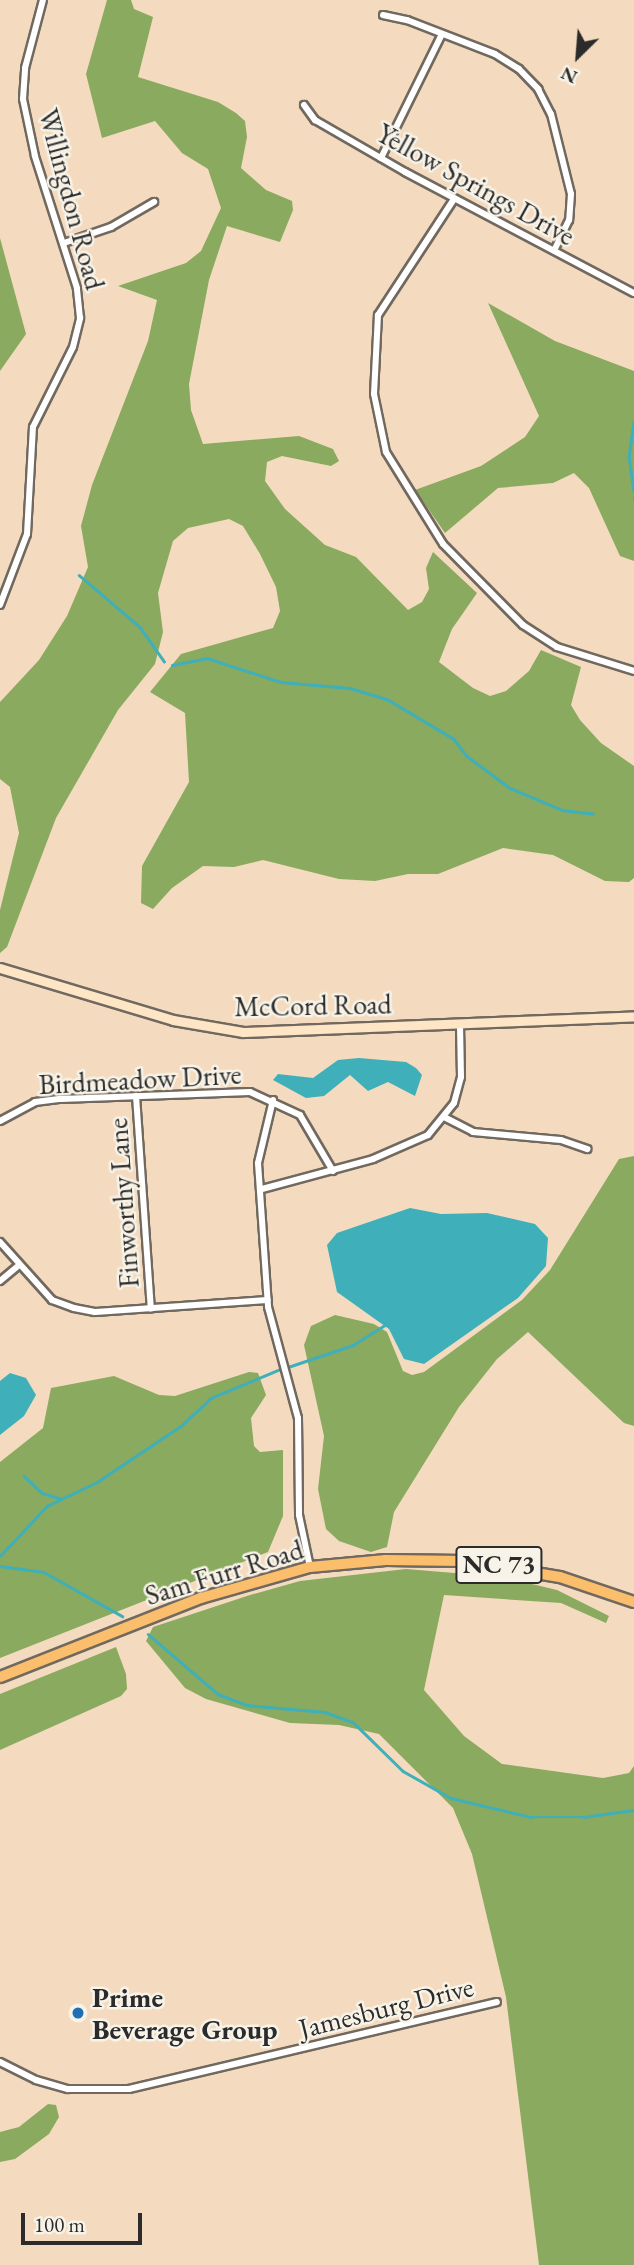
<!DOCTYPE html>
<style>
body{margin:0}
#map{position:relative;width:634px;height:2265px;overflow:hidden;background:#f4dbbf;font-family:"EB Garamond",serif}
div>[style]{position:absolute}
.forest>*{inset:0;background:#8aaa5f}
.water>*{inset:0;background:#3fafb9}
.stream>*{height:2.5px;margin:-1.25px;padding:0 1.25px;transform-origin:1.25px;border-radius:1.25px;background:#3fafb9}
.roads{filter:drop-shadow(2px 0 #71695f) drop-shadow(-2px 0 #71695f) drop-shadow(0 2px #71695f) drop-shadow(0 -2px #71695f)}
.street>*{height:6px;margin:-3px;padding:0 3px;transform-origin:3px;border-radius:3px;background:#fff}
.secondary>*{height:9px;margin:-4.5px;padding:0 4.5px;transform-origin:4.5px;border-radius:4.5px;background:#fde5c5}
.primary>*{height:10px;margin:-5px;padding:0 5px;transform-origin:5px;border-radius:5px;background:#fabe6d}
.dots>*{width:19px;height:19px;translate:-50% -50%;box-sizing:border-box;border:4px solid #f7f3e8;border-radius:50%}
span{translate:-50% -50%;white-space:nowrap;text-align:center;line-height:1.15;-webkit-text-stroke:5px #f7f3e8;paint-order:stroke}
.shield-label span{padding:2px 5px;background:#f7f3e8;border:2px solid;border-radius:5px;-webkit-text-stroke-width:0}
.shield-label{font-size:26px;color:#2b2b2b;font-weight:700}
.street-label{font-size:28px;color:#2b2b2b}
.poi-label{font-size:28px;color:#2b2b2b;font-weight:700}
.left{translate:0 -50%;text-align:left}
.north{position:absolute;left:543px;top:21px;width:70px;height:70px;-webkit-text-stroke:5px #f7f3e8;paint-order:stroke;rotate:205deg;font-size:19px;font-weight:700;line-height:28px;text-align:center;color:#2b2b2b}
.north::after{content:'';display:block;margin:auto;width:24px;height:32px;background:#2b2b2b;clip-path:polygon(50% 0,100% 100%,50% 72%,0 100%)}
.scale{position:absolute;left:21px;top:2213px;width:121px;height:32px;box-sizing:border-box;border:4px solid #2b2b2b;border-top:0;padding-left:9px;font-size:21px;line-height:24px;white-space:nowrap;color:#2b2b2b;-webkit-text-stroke:5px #f7f3e8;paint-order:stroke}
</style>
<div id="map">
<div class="forest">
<i style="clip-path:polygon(107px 0,131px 0,134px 9px,153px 17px,138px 77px,218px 102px,236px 113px,245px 121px,247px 137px,241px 168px,266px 190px,292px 201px,293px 210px,280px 242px,227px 226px,209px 280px,189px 384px,191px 410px,203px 444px,299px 436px,333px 449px,339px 461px,331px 466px,282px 456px,267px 462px,265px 481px,285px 509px,325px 545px,356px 557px,408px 610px,422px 602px,429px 589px,426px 568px,433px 552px,477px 593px,452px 629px,439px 662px,473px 688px,490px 696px,506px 691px,529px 671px,541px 650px,581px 667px,571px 705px,580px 720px,601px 743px,634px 766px,634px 878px,629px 882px,605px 881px,553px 855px,503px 848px,438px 874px,408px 874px,375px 881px,339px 879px,263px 860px,234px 867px,203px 866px,172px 888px,153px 909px,141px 903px,142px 866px,189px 782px,185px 713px,150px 692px,181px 654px,273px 628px,280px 611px,276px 587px,260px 554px,243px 526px,229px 519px,188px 528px,173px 541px,158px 593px,163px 632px,155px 664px,118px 710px,56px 818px,7px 947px,0 953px,0 910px,19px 833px,10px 787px,0 779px,0 702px,39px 660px,67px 616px,88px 567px,81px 526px,92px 485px,148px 341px,157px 300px,118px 286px,186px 263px,201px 251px,221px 208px,208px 169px,182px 153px,155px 121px,102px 138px,86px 74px)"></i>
<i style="clip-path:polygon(0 238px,26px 334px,0 371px)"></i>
<i style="clip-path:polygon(488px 303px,555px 341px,634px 371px,634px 561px,620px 556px,589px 488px,574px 473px,553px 483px,498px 488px,445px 533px,415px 490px,481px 466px,525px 437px,539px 416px)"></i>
<i style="clip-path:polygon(634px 1156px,634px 1426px,624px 1423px,528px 1332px,497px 1359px,459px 1407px,394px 1512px,387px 1547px,371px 1552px,339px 1541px,326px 1529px,318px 1489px,324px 1436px,304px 1345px,311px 1326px,335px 1315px,374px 1324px,387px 1332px,403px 1371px,412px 1375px,424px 1372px,522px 1300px,550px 1270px,619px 1159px)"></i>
<i style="clip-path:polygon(249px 1372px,258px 1373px,266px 1395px,251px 1418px,254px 1446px,260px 1452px,283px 1450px,283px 1516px,268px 1552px,0 1658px,0 1462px,43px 1428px,51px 1388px,114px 1376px,159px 1395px,175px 1396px)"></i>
<i style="clip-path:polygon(406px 1569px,503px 1577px,557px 1590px,609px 1616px,606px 1623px,561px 1603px,444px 1595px,424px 1690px,464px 1736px,502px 1764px,603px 1778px,629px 1773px,634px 1766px,634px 2265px,539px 2265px,506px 1997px,472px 1854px,453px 1808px,379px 1734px,339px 1725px,290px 1723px,206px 1699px,185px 1688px,146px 1641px,153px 1627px,250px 1595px,300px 1581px)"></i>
<i style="clip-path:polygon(116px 1647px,126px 1674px,127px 1689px,121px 1696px,0 1750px,0 1694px)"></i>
<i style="clip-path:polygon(48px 2104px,56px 2105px,59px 2117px,49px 2134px,15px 2159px,0 2162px,0 2132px,19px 2127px)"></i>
</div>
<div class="water">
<i style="clip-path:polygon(359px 1058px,406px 1062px,416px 1068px,422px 1075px,415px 1096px,388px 1082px,368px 1091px,350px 1075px,324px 1096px,306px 1098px,273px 1080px,278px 1074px,313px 1078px,338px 1060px)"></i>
<i style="clip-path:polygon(410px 1208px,441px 1214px,487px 1213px,535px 1224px,548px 1238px,546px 1266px,518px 1298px,424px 1364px,404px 1359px,389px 1329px,337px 1292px,327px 1245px,337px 1233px)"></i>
<i style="clip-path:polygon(10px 1373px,26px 1378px,36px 1395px,24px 1416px,0 1435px,0 1381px)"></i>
</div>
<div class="stream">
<i style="left:634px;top:422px;width:34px;rotate:98deg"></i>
<i style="left:629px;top:456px;width:35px;rotate:82deg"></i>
<i style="left:634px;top:500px;width:2px;rotate:-90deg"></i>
<i style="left:79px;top:575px;width:80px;rotate:40.4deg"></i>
<i style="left:140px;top:627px;width:42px;rotate:54.8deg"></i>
<i style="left:172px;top:665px;width:36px;rotate:-11deg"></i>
<i style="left:207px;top:658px;width:78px;rotate:18deg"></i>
<i style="left:281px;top:682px;width:69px;rotate:5deg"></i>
<i style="left:350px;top:688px;width:39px;rotate:17deg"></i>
<i style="left:387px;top:699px;width:78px;rotate:30.8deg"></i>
<i style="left:454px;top:739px;width:21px;rotate:53deg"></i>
<i style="left:467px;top:756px;width:54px;rotate:36.7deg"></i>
<i style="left:510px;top:788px;width:56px;rotate:22.9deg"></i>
<i style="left:562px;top:810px;width:31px;rotate:7deg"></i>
<i style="left:288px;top:1367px;width:69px;rotate:-18.7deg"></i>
<i style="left:353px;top:1345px;width:38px;rotate:-32deg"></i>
<i style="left:24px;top:1476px;width:25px;rotate:43deg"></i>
<i style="left:42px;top:1493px;width:19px;rotate:16deg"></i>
<i style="left:0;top:1556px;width:69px;rotate:-46.8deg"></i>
<i style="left:47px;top:1506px;width:55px;rotate:-25.6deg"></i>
<i style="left:97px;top:1482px;width:102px;rotate:-33.8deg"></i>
<i style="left:182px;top:1425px;width:40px;rotate:-43deg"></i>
<i style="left:211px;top:1398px;width:73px;rotate:-22.7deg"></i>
<i style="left:0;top:1566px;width:44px;rotate:7.8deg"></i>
<i style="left:44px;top:1572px;width:90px;rotate:29.4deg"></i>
<i style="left:148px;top:1634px;width:92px;rotate:40.6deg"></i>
<i style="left:218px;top:1694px;width:30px;rotate:21deg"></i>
<i style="left:246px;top:1705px;width:79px;rotate:5.1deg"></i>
<i style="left:325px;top:1712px;width:30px;rotate:20deg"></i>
<i style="left:353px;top:1722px;width:70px;rotate:44.4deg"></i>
<i style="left:403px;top:1771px;width:55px;rotate:29.4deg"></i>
<i style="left:451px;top:1798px;width:82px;rotate:13.4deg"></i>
<i style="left:531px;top:1817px;width:52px"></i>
<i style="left:583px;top:1817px;width:51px;rotate:-7.8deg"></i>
</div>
<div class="roads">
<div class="street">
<i style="left:383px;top:15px;width:25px;rotate:12deg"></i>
<i style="left:407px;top:20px;width:94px;rotate:21.1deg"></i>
<i style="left:495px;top:54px;width:28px;rotate:32deg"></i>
<i style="left:519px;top:69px;width:28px;rotate:46deg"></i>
<i style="left:538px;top:89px;width:28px;rotate:63deg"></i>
<i style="left:551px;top:114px;width:82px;rotate:76deg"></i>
<i style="left:571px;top:194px;width:26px;rotate:94deg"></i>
<i style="left:569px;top:220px;width:34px;rotate:116deg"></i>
<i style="left:304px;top:105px;width:19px;rotate:54deg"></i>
<i style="left:315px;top:120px;width:104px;rotate:30deg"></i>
<i style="left:405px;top:172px;width:259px;rotate:27.9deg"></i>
<i style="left:381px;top:158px;width:138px;rotate:-63.8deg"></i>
<i style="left:454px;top:199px;width:139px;rotate:123.2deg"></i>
<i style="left:378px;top:315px;width:79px;rotate:92.9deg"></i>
<i style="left:374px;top:394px;width:59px;rotate:78.3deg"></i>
<i style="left:386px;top:452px;width:108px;rotate:58.2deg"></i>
<i style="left:443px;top:544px;width:114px;rotate:45.4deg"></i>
<i style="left:523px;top:625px;width:40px;rotate:32.9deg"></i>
<i style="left:557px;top:647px;width:81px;rotate:17.3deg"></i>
<i style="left:64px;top:243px;width:50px;rotate:-18.8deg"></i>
<i style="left:111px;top:227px;width:50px;rotate:-30.2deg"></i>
<i style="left:0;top:605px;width:76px;rotate:-69.2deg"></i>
<i style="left:27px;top:534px;width:107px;rotate:-86.8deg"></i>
<i style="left:33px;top:427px;width:89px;rotate:-63.4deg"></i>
<i style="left:73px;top:347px;width:30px;rotate:-76deg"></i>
<i style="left:80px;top:318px;width:30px;rotate:-96deg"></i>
<i style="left:77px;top:288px;width:139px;rotate:-107.7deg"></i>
<i style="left:35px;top:156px;width:58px;rotate:-101.9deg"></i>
<i style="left:23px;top:99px;width:31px;rotate:-86deg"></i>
<i style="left:25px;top:68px;width:70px;rotate:-75.2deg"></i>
<i style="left:136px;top:1096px;width:213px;rotate:86deg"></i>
<i style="left:273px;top:1100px;width:65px;rotate:103.4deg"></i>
<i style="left:258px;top:1163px;width:144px;rotate:86deg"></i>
<i style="left:268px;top:1307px;width:115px;rotate:74.9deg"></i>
<i style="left:298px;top:1418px;width:97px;rotate:89.4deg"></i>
<i style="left:299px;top:1515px;width:53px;rotate:78.1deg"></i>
<i style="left:446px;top:1118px;width:30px;rotate:27deg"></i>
<i style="left:473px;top:1132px;width:88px;rotate:5.2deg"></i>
<i style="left:561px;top:1140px;width:28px;rotate:19deg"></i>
<i style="left:0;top:1121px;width:40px;rotate:-28deg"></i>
<i style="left:35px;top:1102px;width:26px;rotate:-7deg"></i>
<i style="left:61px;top:1099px;width:189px;rotate:-2.1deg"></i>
<i style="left:250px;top:1092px;width:55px;rotate:24.7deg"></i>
<i style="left:300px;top:1115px;width:65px;rotate:59.5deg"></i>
<i style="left:262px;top:1189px;width:115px;rotate:-15.1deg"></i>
<i style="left:373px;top:1159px;width:60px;rotate:-23.6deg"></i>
<i style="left:428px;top:1135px;width:41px;rotate:-50.9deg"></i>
<i style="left:454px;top:1103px;width:27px;rotate:-75deg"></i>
<i style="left:461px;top:1077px;width:53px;rotate:-91.1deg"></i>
<i style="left:0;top:1242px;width:78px;rotate:48.1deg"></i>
<i style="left:52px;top:1300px;width:23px;rotate:20deg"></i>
<i style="left:74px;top:1308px;width:21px;rotate:11deg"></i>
<i style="left:95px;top:1312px;width:173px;rotate:-4deg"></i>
<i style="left:0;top:1281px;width:25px;rotate:-40deg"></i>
<i style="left:0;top:2062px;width:40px;rotate:26.6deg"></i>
<i style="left:36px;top:2080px;width:33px;rotate:16deg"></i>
<i style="left:68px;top:2089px;width:61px"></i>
<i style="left:129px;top:2089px;width:378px;rotate:-13.3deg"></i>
</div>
<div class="secondary">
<i style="left:0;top:968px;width:181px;rotate:16.7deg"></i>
<i style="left:173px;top:1020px;width:71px;rotate:9.7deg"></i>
<i style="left:243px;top:1032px;width:391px;rotate:-2.3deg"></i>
</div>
<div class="primary">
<i style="left:0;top:1677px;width:216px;rotate:-21.5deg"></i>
<i style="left:201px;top:1598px;width:113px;rotate:-15.9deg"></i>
<i style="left:310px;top:1567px;width:76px;rotate:-5.3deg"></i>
<i style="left:386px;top:1560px;width:78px;rotate:0.7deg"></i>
<i style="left:464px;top:1561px;width:97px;rotate:9.5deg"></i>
<i style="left:560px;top:1577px;width:78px;rotate:18.7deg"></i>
</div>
</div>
<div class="dots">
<i style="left:78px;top:2013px;background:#1f6fb2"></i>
</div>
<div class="shield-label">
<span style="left:499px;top:1565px">NC 73</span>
</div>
<div class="street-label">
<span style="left:476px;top:184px;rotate:29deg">Yellow Springs Drive</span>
<span style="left:72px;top:199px;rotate:75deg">Willingdon Road</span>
<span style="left:313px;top:1005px;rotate:-1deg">McCord Road</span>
<span style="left:140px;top:1079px;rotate:-3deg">Birdmeadow Drive</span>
<span style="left:123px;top:1203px;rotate:-94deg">Finworthy Lane</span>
<span style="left:224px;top:1572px;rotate:-17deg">Sam Furr Road</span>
<span style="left:386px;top:2007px;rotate:-14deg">Jamesburg Drive</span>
</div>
<div class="poi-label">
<span class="left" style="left:92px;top:2013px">Prime<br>Beverage Group</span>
</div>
<div class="north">N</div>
<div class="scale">100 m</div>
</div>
